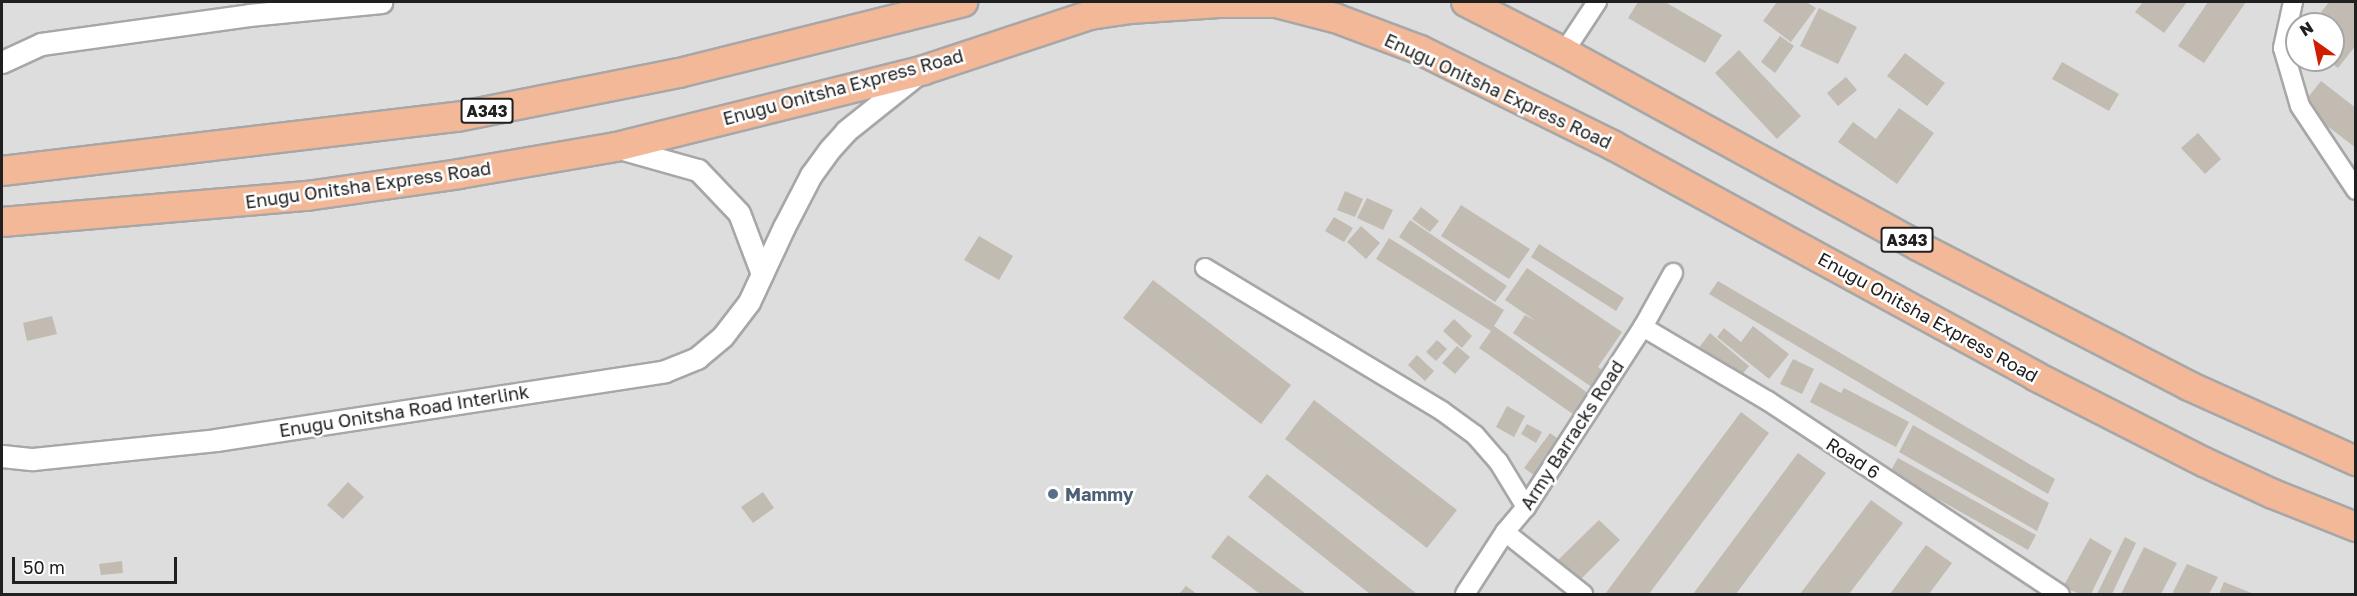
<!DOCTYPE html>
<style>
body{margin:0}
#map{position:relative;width:2357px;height:596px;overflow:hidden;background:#f1efe6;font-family:"Golos Text",sans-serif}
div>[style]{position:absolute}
.residential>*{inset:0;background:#dedddd}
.building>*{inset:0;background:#c1bbb2}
.roads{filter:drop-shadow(2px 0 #a7a7a7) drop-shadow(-2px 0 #a7a7a7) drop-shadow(0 2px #a7a7a7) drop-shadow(0 -2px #a7a7a7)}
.minor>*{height:18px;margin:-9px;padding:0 9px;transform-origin:9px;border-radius:9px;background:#fff}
.tertiary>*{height:21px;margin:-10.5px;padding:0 10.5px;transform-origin:10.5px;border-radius:10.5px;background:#fff}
.trunk>*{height:28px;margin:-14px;padding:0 14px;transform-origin:14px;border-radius:14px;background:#f2b898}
.dots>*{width:16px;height:16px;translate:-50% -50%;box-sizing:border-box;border:3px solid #fff;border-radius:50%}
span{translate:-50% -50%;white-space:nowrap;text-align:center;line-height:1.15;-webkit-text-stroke:5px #fff;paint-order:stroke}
.shield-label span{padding:2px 4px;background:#fff;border:2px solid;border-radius:4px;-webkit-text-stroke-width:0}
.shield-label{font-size:16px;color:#202020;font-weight:700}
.street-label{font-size:18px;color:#202020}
.service-label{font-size:18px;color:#4e5e75;font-weight:700}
.left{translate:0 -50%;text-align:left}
.frame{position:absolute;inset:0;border:3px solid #202020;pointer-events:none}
.north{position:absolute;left:2285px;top:12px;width:60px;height:60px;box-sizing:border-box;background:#fff;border:2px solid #a6a6a6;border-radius:50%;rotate:327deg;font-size:16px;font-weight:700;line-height:24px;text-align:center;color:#202020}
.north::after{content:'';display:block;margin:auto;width:21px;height:27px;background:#d01e00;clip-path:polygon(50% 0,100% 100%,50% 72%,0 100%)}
.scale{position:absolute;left:12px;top:557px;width:165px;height:27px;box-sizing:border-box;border:3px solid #202020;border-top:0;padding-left:8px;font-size:18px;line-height:21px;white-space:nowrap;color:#202020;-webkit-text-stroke:4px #fff;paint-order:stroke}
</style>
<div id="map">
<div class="residential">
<i style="clip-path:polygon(evenodd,2px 2px,2355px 2px,2355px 594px,2px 594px,2px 2px,2297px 24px,2333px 24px,2333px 60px,2297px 60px,2297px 24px)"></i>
</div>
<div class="building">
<i style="clip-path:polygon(1638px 2px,1665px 2px,1722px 35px,1705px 63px,1628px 18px)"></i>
<i style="clip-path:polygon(1777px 2px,1806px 2px,1816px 8px,1791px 42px,1763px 21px)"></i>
<i style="clip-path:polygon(2143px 2px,2187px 2px,2164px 33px,2135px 12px)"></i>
<i style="clip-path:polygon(2208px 2px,2246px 2px,2204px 63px,2178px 46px)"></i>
<i style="clip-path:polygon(2329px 2px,2356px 2px,2356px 45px,2338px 68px,2327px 60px,2333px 60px,2333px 24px,2312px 24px)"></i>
<i style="clip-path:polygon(1819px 8px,1857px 27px,1838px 64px,1800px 46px)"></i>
<i style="clip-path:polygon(1780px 36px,1794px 46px,1775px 73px,1761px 62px)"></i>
<i style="clip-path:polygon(1739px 50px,1801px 116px,1777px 139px,1715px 73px)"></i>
<i style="clip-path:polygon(1905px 53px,1945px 83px,1927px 106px,1887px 76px)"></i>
<i style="clip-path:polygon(2062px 62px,2119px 94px,2109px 111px,2052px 79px)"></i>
<i style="clip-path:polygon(1846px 77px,1857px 90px,1838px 106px,1827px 93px)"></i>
<i style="clip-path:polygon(2321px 81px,2356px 108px,2356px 148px,2301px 106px)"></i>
<i style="clip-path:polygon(1899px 108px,1934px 133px,1897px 184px,1838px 142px,1853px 122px,1876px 139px)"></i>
<i style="clip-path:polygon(2198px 133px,2221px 159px,2205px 174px,2181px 148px)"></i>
<i style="clip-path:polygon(1345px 191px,1363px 199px,1355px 217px,1337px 210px)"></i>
<i style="clip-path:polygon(1367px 198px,1393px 210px,1383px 230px,1357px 218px)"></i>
<i style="clip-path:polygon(1461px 205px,1530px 249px,1509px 279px,1441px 236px)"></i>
<i style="clip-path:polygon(1421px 207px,1439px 221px,1430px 232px,1412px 219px)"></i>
<i style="clip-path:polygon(1334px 217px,1353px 228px,1344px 242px,1325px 231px)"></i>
<i style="clip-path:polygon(1410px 220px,1507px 286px,1495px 302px,1399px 237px)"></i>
<i style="clip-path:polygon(1361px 226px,1380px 243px,1366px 259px,1347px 242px)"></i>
<i style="clip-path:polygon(979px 236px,1013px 256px,999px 280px,964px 260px)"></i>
<i style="clip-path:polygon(1389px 238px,1504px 310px,1494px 326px,1592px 396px,1577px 417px,1479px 348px,1491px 331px,1376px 259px)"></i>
<i style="clip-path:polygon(1539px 244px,1624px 298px,1616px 311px,1531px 257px)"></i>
<i style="clip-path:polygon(1527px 268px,1622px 332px,1598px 367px,1607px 373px,1596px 390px,1513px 333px,1525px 315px,1536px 321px,1505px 300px)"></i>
<i style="clip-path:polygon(1153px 280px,1291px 385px,1261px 424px,1123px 318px)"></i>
<i style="clip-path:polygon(1718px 281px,2055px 479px,2048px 494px,1709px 294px)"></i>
<i style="clip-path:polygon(52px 316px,57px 334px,27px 341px,23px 323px)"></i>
<i style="clip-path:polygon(1454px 319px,1472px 336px,1462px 348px,1443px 331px)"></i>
<i style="clip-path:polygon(1753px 326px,1789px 354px,1769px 379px,1717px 337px,1724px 328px,1741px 342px)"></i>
<i style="clip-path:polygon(1710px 333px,1749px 366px,1737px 381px,1698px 349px)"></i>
<i style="clip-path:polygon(1437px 340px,1447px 349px,1436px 361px,1426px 352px)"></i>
<i style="clip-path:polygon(1457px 346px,1470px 357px,1455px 374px,1442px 363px)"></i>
<i style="clip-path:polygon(1417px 355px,1434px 371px,1425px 381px,1408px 365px)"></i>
<i style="clip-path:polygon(1793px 359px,1814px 369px,1802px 394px,1780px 384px)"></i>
<i style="clip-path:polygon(1820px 382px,1841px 393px,1844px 388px,1909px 422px,1896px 447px,1810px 402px)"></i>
<i style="clip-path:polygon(1314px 400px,1457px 510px,1427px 548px,1285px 439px)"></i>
<i style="clip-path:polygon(1507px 406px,1525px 416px,1514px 437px,1496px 427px)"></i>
<i style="clip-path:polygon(1741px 412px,1769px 433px,1649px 594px,1605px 594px)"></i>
<i style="clip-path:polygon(1527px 424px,1542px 432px,1536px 443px,1521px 434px)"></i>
<i style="clip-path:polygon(1913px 425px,2049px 503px,2037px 531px,1899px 452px)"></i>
<i style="clip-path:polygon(1550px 433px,1564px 443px,1538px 478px,1524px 468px)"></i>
<i style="clip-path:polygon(1798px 453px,1826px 473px,1736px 594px,1693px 594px)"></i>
<i style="clip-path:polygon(1898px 458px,2036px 535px,2028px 550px,1890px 472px)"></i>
<i style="clip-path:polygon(1267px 474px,1417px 594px,1370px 594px,1248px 497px)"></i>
<i style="clip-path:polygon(348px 482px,364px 497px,343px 519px,327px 505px)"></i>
<i style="clip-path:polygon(763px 492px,774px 508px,753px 523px,741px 507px)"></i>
<i style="clip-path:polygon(1871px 500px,1903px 523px,1849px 594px,1800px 594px)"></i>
<i style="clip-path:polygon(1599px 520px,1620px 540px,1577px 583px,1556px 562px)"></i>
<i style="clip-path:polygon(1228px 535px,1306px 594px,1260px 594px,1211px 557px)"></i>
<i style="clip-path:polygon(2125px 537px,2136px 543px,2112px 594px,2097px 594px)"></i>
<i style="clip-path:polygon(2090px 538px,2112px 551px,2091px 594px,2080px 594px,2063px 587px)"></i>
<i style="clip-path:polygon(1926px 545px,1952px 563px,1929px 594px,1890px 594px)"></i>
<i style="clip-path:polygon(2144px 547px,2177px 563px,2161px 594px,2121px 594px)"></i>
<i style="clip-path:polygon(122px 561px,123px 573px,101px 575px,99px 564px)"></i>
<i style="clip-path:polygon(2187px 564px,2218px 577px,2209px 594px,2172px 594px)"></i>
<i style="clip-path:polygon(2224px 582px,2254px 594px,2219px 594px)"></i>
<i style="clip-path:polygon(1186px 586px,1197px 594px,1179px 594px)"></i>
</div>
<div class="roads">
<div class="minor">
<i style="left:2293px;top:2px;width:47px;rotate:102.3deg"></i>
<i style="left:2283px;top:48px;width:60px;rotate:73.7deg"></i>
<i style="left:2300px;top:106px;width:101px;rotate:56.3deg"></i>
<i style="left:1564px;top:52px;width:60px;rotate:-56.6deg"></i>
<i style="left:1205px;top:268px;width:277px;rotate:31.1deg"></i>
<i style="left:1442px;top:411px;width:41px;rotate:36deg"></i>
<i style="left:1475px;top:435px;width:35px;rotate:49deg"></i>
<i style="left:1498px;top:461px;width:54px;rotate:58.7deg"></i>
<i style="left:1643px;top:327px;width:145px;rotate:30.6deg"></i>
<i style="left:1768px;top:401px;width:350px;rotate:33.5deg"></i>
<i style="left:1505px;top:532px;width:100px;rotate:38.5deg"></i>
<i style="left:1465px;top:594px;width:74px;rotate:-57.2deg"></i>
<i style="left:1505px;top:532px;width:33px;rotate:-50deg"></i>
<i style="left:1526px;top:507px;width:215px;rotate:-57deg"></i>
<i style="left:1643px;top:327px;width:62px;rotate:-60.9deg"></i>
</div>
<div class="tertiary">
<i style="left:2px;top:62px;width:43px;rotate:-24.8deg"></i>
<i style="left:41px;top:44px;width:210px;rotate:-7.9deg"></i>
<i style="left:249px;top:15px;width:133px;rotate:-5.6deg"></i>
<i style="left:619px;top:148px;width:82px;rotate:15.6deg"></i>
<i style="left:698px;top:170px;width:59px;rotate:46.4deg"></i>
<i style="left:739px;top:213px;width:65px;rotate:69.3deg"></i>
<i style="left:2px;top:456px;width:31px;rotate:6deg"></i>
<i style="left:33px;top:459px;width:184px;rotate:-5.9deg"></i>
<i style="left:216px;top:440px;width:454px;rotate:-8.7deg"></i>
<i style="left:665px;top:371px;width:35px;rotate:-22deg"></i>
<i style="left:697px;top:358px;width:34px;rotate:-40deg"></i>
<i style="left:723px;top:336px;width:43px;rotate:-52.6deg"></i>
<i style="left:749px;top:302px;width:83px;rotate:-65deg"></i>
<i style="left:784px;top:227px;width:59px;rotate:-62.6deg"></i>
<i style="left:811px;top:175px;width:32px;rotate:-54deg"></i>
<i style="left:830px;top:149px;width:24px;rotate:-48deg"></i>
<i style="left:846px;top:131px;width:88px;rotate:-38.6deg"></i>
</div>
<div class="trunk">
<i style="left:1466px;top:2px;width:110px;rotate:27deg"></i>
<i style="left:1564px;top:52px;width:404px;rotate:28.7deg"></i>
<i style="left:1918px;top:246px;width:305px;rotate:27.3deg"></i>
<i style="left:2189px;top:386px;width:183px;rotate:24.2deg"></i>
<i style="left:2px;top:171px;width:458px;rotate:-6.8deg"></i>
<i style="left:457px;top:117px;width:226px;rotate:-11.2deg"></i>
<i style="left:679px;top:73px;width:293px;rotate:-14deg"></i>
<i style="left:2px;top:222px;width:306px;rotate:-4.9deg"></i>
<i style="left:307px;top:196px;width:154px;rotate:-8.2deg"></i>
<i style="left:459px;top:174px;width:159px;rotate:-9.8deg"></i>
<i style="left:616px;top:147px;width:317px;rotate:-14deg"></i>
<i style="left:924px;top:70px;width:175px;rotate:-18.3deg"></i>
<i style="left:1090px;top:15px;width:40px;rotate:-8.5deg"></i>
<i style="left:1130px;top:9px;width:89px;rotate:-3.9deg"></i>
<i style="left:1219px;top:3px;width:57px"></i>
<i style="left:1276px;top:3px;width:61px;rotate:14.3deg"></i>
<i style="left:1335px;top:18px;width:91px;rotate:20.6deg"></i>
<i style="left:1420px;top:50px;width:216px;rotate:26.3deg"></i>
<i style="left:1614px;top:146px;width:480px;rotate:28.6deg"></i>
<i style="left:2035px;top:376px;width:190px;rotate:27deg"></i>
<i style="left:2204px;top:462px;width:76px;rotate:24.9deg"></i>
<i style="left:2273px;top:494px;width:89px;rotate:21.7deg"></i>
</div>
</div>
<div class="dots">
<i style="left:1053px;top:494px;background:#5c6f8a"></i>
</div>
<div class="shield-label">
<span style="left:487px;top:111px">A343</span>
<span style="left:1907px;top:240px">A343</span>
</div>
<div class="street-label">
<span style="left:843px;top:87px;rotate:-15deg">Enugu Onitsha Express Road</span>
<span style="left:1498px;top:91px;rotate:25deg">Enugu Onitsha Express Road</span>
<span style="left:368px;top:185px;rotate:-8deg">Enugu Onitsha Express Road</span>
<span style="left:1928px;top:317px;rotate:29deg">Enugu Onitsha Express Road</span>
<span style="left:404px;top:411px;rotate:-9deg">Enugu Onitsha Road Interlink</span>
<span style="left:1572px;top:435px;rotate:-57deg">Army Barracks Road</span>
<span style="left:1853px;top:458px;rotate:33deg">Road 6</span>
</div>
<div class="service-label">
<span class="left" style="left:1065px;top:494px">Mammy</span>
</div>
<div class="frame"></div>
<div class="north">N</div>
<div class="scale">50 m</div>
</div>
